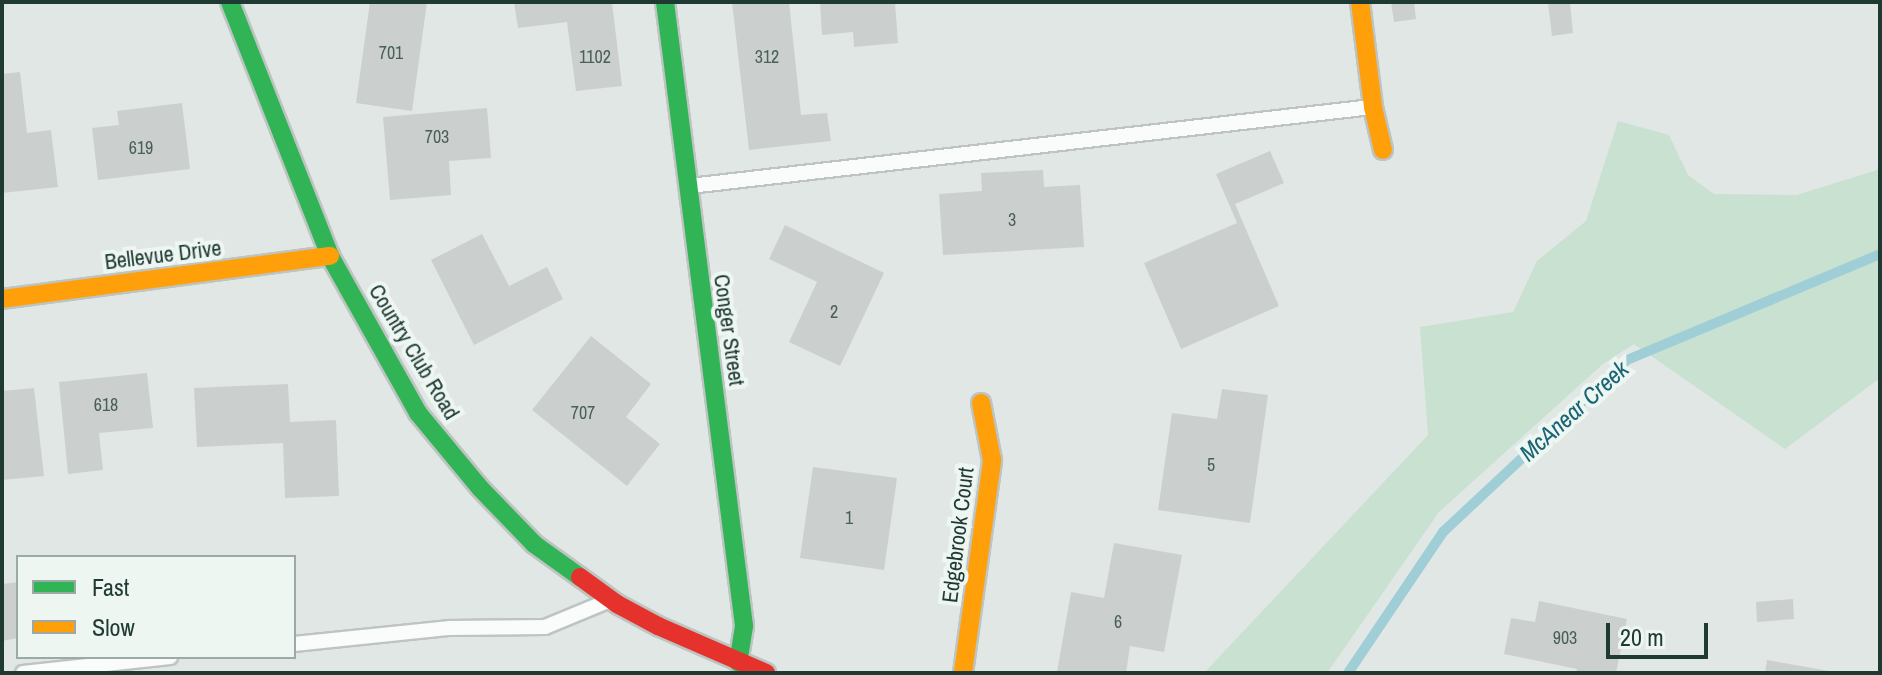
<!DOCTYPE html>
<style>
body{margin:0}
#map{position:relative;width:1882px;height:675px;overflow:hidden;background:#e1e7e4;font-family:"Archivo Narrow",sans-serif}
div>[style]{position:absolute}
.green>*{inset:0;background:#c9e1d0}
.stream>*{height:10px;margin:-5px;padding:0 5px;transform-origin:5px;border-radius:5px;background:#9fced7}
.building>*{inset:0;background:#cbd0ce}
.roads{filter:drop-shadow(2px 0 #bec4c1) drop-shadow(-2px 0 #bec4c1) drop-shadow(0 2px #bec4c1) drop-shadow(0 -2px #bec4c1)}
.lane>*{height:14px;margin:-7px;padding:0 7px;transform-origin:7px;border-radius:7px;background:#fafbfb}
.fast>*{height:18px;margin:-9px;padding:0 9px;transform-origin:9px;border-radius:9px;background:#30b455}
.slow>*{height:18px;margin:-9px;padding:0 9px;transform-origin:9px;border-radius:9px;background:#ff9f0a}
.jam>*{height:18px;margin:-9px;padding:0 9px;transform-origin:9px;border-radius:9px;background:#e5322d}
span{translate:-50% -50%;white-space:nowrap;text-align:center;line-height:1.15;-webkit-text-stroke:8px #eef6f2;paint-order:stroke}
.number-label{font-size:18px;color:#4a5f5a}
.number-label span{-webkit-text-stroke-width:0}
.street-label{font-size:22px;color:#1f3933}
.water-label{font-size:24px;color:#196575;font-style:italic}
.frame{position:absolute;inset:0;border:4px solid #1f3933;pointer-events:none}
.legend{position:absolute;left:16px;top:555px;width:280px;height:104px;box-sizing:border-box;background:#eef6f2;border:2px solid #9baaa6;margin:0;padding:10px 14px;list-style:none;font-size:24px;color:#1f3933}
.legend li{display:flex;align-items:center;gap:16px;height:40px}
.legend b{width:40px;border:2px solid #9baaa6}
.scale{position:absolute;left:1606px;top:623px;width:102px;height:36px;box-sizing:border-box;border:4px solid #1f3933;border-top:0;padding-left:10px;font-size:24px;line-height:28px;white-space:nowrap;color:#1f3933;-webkit-text-stroke:6px #eef6f2;paint-order:stroke}
</style>
<div id="map">
<div class="green">
<i style="clip-path:polygon(1618px 121px,1669px 135px,1688px 175px,1714px 194px,1797px 195px,1880px 169px,1880px 378px,1785px 449px,1634px 344px,1603px 364px,1439px 512px,1327px 673px,1204px 673px,1428px 435px,1420px 327px,1513px 312px,1537px 261px,1586px 221px)"></i>
</div>
<div class="stream">
<i style="left:1348px;top:673px;width:170px;rotate:-56deg"></i>
<i style="left:1443px;top:532px;width:252px;rotate:-43.1deg"></i>
<i style="left:1627px;top:360px;width:274px;rotate:-22.7deg"></i>
</div>
<div class="building">
<i style="clip-path:polygon(370px 2px,427px 2px,412px 111px,356px 103px)"></i>
<i style="clip-path:polygon(514px 2px,612px 2px,622px 86px,576px 91px,567px 22px,518px 28px)"></i>
<i style="clip-path:polygon(732px 2px,789px 2px,801px 115px,827px 113px,831px 141px,749px 150px)"></i>
<i style="clip-path:polygon(820px 2px,895px 2px,898px 43px,854px 47px,853px 32px,822px 35px)"></i>
<i style="clip-path:polygon(1391px 2px,1414px 2px,1416px 19px,1394px 22px)"></i>
<i style="clip-path:polygon(1548px 2px,1570px 2px,1573px 33px,1552px 36px)"></i>
<i style="clip-path:polygon(20px 72px,27px 133px,51px 130px,58px 187px,2px 193px,2px 74px)"></i>
<i style="clip-path:polygon(182px 103px,190px 169px,98px 180px,92px 128px,119px 125px,117px 111px)"></i>
<i style="clip-path:polygon(487px 108px,491px 158px,449px 161px,451px 195px,390px 200px,383px 117px)"></i>
<i style="clip-path:polygon(1270px 151px,1284px 183px,1235px 204px,1279px 306px,1181px 349px,1144px 263px,1237px 223px,1216px 174px)"></i>
<i style="clip-path:polygon(1043px 170px,1044px 187px,1080px 185px,1084px 247px,943px 255px,939px 194px,982px 191px,981px 173px)"></i>
<i style="clip-path:polygon(785px 225px,884px 273px,840px 366px,789px 342px,817px 282px,769px 259px)"></i>
<i style="clip-path:polygon(482px 234px,509px 286px,547px 267px,563px 299px,474px 345px,431px 260px)"></i>
<i style="clip-path:polygon(591px 336px,651px 384px,626px 417px,660px 444px,627px 486px,532px 410px)"></i>
<i style="clip-path:polygon(147px 373px,153px 428px,99px 433px,103px 470px,68px 474px,59px 382px)"></i>
<i style="clip-path:polygon(288px 384px,290px 422px,336px 420px,339px 496px,285px 498px,283px 443px,197px 447px,194px 388px)"></i>
<i style="clip-path:polygon(34px 388px,44px 476px,2px 480px,2px 391px)"></i>
<i style="clip-path:polygon(1222px 389px,1268px 395px,1250px 523px,1158px 510px,1172px 413px,1217px 419px)"></i>
<i style="clip-path:polygon(813px 467px,897px 478px,884px 570px,800px 558px)"></i>
<i style="clip-path:polygon(1114px 543px,1182px 555px,1164px 652px,1130px 646px,1126px 673px,1057px 672px,1071px 592px,1104px 598px)"></i>
<i style="clip-path:polygon(18px 582px,18px 638px,2px 641px,2px 584px)"></i>
<i style="clip-path:polygon(1793px 599px,1794px 619px,1757px 622px,1756px 602px)"></i>
<i style="clip-path:polygon(1539px 601px,1627px 619px,1616px 673px,1576px 673px,1577px 669px,1504px 654px,1511px 618px,1535px 622px)"></i>
<i style="clip-path:polygon(1767px 660px,1829px 671px,1829px 673px,1765px 673px)"></i>
</div>
<div class="roads">
<div class="lane">
<i style="left:690px;top:186px;width:687px;rotate:-6.61deg"></i>
<i style="left:294px;top:644px;width:157px;rotate:-5.9deg"></i>
<i style="left:450px;top:628px;width:95px;rotate:-0.6deg"></i>
<i style="left:545px;top:627px;width:68px;rotate:-22.4deg"></i>
<i style="left:23px;top:673px;width:148px;rotate:-6.2deg"></i>
</div>
<div class="fast">
<i style="left:230px;top:2px;width:273px;rotate:68.5deg"></i>
<i style="left:330px;top:256px;width:180px;rotate:60.7deg"></i>
<i style="left:418px;top:413px;width:97px;rotate:50.4deg"></i>
<i style="left:480px;top:488px;width:78px;rotate:46deg"></i>
<i style="left:534px;top:544px;width:57px;rotate:35.7deg"></i>
<i style="left:665px;top:2px;width:629px;rotate:82.78deg"></i>
<i style="left:744px;top:626px;width:37px;rotate:99deg"></i>
</div>
<div class="slow">
<i style="left:1360px;top:2px;width:106px;rotate:82.9deg"></i>
<i style="left:1373px;top:107px;width:44px;rotate:76.9deg"></i>
<i style="left:2px;top:299px;width:331px;rotate:-7.5deg"></i>
<i style="left:963px;top:673px;width:215px;rotate:-82.2deg"></i>
<i style="left:992px;top:460px;width:58px;rotate:-100.9deg"></i>
</div>
<div class="jam">
<i style="left:580px;top:577px;width:46px;rotate:36.1deg"></i>
<i style="left:617px;top:604px;width:47px;rotate:28.2deg"></i>
<i style="left:658px;top:626px;width:118px;rotate:23.5deg"></i>
</div>
</div>
<div class="number-label">
<span style="left:391px;top:53px">701</span>
<span style="left:595px;top:57px">1102</span>
<span style="left:767px;top:57px">312</span>
<span style="left:437px;top:137px">703</span>
<span style="left:141px;top:148px">619</span>
<span style="left:1012px;top:220px">3</span>
<span style="left:834px;top:312px">2</span>
<span style="left:106px;top:405px">618</span>
<span style="left:583px;top:413px">707</span>
<span style="left:1211px;top:465px">5</span>
<span style="left:849px;top:518px">1</span>
<span style="left:1118px;top:622px">6</span>
<span style="left:1565px;top:638px">903</span>
</div>
<div class="street-label">
<span style="left:163px;top:255px;rotate:-7deg">Bellevue Drive</span>
<span style="left:729px;top:330px;rotate:82deg">Conger Street</span>
<span style="left:414px;top:352px;rotate:59deg">Country Club Road</span>
<span style="left:958px;top:535px;rotate:-83deg">Edgebrook Court</span>
</div>
<div class="water-label">
<span style="left:1574px;top:411px;rotate:-42deg">McAnear Creek</span>
</div>
<div class="frame"></div>
<ul class="legend">
<li><b style="height:10px;background:#30b455"></b>Fast</li>
<li><b style="height:10px;background:#ff9f0a"></b>Slow</li>
</ul>
<div class="scale">20 m</div>
</div>
